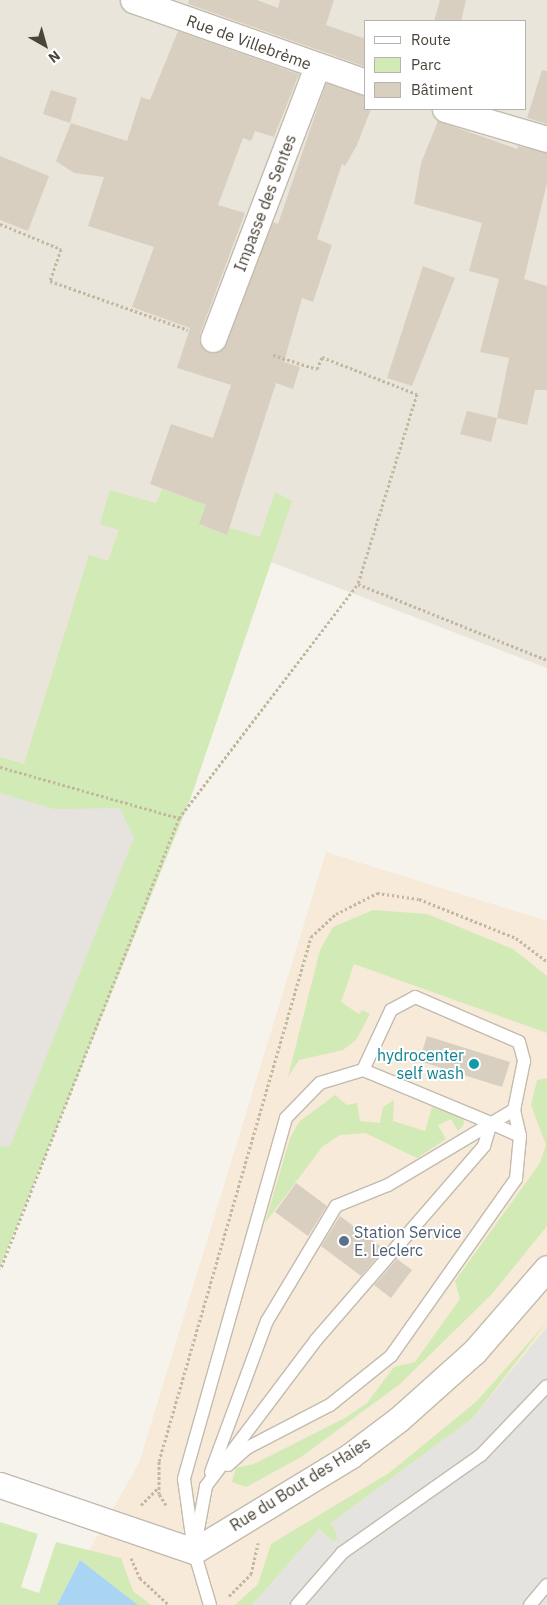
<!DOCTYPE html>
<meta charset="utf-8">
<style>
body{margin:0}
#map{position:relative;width:547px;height:1605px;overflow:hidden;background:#f6f3ec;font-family:"IBM Plex Sans",sans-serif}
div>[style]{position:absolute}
.residential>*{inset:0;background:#eae5da}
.commercial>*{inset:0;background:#f7ead8}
.industrial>*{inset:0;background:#e6e2dd}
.green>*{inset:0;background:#d2eab5}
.parking>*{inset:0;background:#e5e3e0}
.water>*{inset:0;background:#a9d4f2}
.building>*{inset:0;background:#d8cfc1}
.path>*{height:3px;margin-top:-1.5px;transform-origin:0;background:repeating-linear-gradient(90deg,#c4b79f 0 2.5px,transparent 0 5px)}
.roads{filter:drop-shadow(1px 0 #c2bbae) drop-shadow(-1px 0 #c2bbae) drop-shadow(0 1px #c2bbae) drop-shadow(0 -1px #c2bbae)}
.service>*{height:12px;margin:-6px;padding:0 6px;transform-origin:6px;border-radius:6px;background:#fff}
.minor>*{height:25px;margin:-12.5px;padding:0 12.5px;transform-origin:12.5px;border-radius:12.5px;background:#fff}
.dots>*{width:14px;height:14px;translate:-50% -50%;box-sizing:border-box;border:2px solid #fff;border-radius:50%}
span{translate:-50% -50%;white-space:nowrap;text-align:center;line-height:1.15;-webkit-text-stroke:4px #fff;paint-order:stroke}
.street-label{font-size:16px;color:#4b4439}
.culture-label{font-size:16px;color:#0d838f}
.right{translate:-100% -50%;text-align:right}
.service-label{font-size:16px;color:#4e5e75}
.left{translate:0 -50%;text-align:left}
.legend{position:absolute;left:364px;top:20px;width:162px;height:90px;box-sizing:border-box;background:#fff;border:1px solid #b7b4b0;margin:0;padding:6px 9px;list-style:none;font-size:15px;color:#4b4439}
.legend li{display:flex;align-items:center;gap:10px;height:25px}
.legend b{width:25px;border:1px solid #b7b4b0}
.north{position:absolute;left:20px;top:20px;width:50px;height:50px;-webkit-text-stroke:4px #fff;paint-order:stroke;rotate:142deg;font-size:14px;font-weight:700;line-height:20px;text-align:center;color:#4b4439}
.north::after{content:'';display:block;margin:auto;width:18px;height:22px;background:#4b4439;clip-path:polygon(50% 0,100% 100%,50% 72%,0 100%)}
</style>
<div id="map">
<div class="residential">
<i style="clip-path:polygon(evenodd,0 0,547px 0,547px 668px,258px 557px,172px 811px,0 756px,0 0,366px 21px,526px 21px,526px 109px,366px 109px,366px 21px)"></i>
</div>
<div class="commercial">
<i style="clip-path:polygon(326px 852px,547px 921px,547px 1605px,58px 1605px,139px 1463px)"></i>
</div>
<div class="industrial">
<i style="clip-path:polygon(0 756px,172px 811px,0 1262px)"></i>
</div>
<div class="green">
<i style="clip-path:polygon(162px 489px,206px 505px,200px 525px,227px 535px,229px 528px,260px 537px,275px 492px,292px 501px,190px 800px,0 1267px,0 1146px,10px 1147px,134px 838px,120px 808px,55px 809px,0 793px,0 757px,24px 764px,89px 555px,108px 561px,119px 530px,100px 524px,110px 490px,156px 503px)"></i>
<i style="clip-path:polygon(373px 910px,427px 914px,513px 949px,547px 976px,547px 1033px,354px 964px,341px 1002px,359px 1014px,362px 1010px,370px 1014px,356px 1040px,343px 1050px,299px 1060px,288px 1077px,320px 950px,333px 927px)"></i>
<i style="clip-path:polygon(547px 1078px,547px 1226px,492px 1294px,400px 1384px,301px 1457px,246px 1487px,232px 1482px,236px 1468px,254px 1464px,345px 1418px,367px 1403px,394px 1367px,415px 1362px,460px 1299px,455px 1281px,540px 1163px,546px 1145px,531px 1105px,537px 1080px)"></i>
<i style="clip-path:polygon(335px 1095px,347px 1105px,357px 1103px,360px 1121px,380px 1123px,383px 1107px,394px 1100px,393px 1121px,425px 1131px,432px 1107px,463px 1118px,464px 1124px,458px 1131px,451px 1119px,438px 1125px,446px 1139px,417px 1158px,365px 1133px,340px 1135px,322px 1147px,265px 1223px,290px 1138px,299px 1122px)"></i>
<i style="clip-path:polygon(547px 1322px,473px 1418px,331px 1523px,338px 1536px,334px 1542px,319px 1529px,252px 1605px,235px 1605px,258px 1584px,271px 1544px,389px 1473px,476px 1402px)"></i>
<i style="clip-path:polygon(0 1522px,38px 1534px,21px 1587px,39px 1593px,56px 1542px,121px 1558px,133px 1591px,151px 1605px,138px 1605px,80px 1560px,57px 1605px,0 1605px)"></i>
</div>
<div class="parking">
<i style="clip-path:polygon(547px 1327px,547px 1605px,252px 1605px,319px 1529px,334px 1542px,338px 1536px,331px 1523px,473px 1418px)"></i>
</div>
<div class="water">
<i style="clip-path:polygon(80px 1560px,138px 1605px,57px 1605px)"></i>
</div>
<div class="building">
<i style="clip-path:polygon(189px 0,257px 0,278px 8px,280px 0,334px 0,326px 25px,366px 39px,366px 67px,188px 4px)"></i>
<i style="clip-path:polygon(440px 0,466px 0,461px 21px,434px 21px)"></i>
<i style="clip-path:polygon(178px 31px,299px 74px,274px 137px,255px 131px,251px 141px,243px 138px,218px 205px,245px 213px,200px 334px,199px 342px,207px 352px,216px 353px,226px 344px,273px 222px,278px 224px,326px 83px,366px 96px,366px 109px,371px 109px,357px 145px,345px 166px,342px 164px,317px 239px,332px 245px,313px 302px,302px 298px,284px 362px,300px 367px,293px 389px,276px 383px,227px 535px,199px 524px,206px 505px,150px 484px,171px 424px,213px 438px,231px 385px,177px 368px,190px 328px,132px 307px,154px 247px,88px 226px,104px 177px,74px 173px,56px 161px,71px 123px,127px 141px,141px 97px,150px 100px)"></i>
<i style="clip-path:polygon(542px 70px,547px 71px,547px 124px,527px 118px)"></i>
<i style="clip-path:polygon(51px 90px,77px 98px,70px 123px,43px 114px)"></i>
<i style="clip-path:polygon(438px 121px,517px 149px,518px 146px,547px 153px,547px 183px,524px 279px,547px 286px,547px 390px,535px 390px,527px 425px,497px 418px,509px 358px,480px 352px,499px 279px,469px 271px,482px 223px,414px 204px,421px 163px)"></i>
<i style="clip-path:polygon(0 156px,49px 176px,28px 231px,0 220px)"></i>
<i style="clip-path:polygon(423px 266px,455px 278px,412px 386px,387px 378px)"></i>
<i style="clip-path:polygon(467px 411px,497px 418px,491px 442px,460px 434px)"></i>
<i style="clip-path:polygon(427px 1036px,510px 1062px,502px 1087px,419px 1061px)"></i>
<i style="clip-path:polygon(296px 1183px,327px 1206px,308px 1236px,275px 1212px)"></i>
<i style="clip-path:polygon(340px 1216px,384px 1249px,361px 1276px,321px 1246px)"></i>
<i style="clip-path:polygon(397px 1259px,412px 1270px,391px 1298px,374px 1285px)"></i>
</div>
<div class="path">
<i style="left:0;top:224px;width:66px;rotate:22.3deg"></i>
<i style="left:61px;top:249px;width:34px;rotate:109deg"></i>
<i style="left:50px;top:281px;width:146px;rotate:19.5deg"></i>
<i style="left:273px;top:355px;width:46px;rotate:17.7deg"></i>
<i style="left:317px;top:369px;width:13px;rotate:-67deg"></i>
<i style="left:322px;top:357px;width:102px;rotate:21.3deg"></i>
<i style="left:417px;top:394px;width:199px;rotate:107.3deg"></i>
<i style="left:358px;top:584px;width:204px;rotate:21.9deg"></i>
<i style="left:0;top:767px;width:186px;rotate:15.9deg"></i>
<i style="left:179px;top:818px;width:485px;rotate:111.6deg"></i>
<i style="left:179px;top:818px;width:295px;rotate:-52.6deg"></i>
<i style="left:141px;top:1505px;width:25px;rotate:-45deg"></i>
<i style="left:166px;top:1505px;width:13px;rotate:-122deg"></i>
<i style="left:159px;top:1494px;width:33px;rotate:-90deg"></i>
<i style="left:159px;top:1461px;width:546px;rotate:-73.82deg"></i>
<i style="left:311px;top:937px;width:34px;rotate:-43deg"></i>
<i style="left:336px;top:914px;width:46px;rotate:-27.1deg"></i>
<i style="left:377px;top:893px;width:42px;rotate:8.1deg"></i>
<i style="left:419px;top:899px;width:105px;rotate:21.9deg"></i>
<i style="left:516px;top:938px;width:39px;rotate:37deg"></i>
<i style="left:131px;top:1558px;width:22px;rotate:66deg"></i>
<i style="left:140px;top:1578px;width:40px;rotate:43deg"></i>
<i style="left:229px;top:1596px;width:31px;rotate:-45deg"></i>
<i style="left:251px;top:1574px;width:32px;rotate:-77deg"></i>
</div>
<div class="roads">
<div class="service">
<i style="left:363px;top:1070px;width:66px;rotate:-65deg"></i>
<i style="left:391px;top:1010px;width:27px;rotate:-28deg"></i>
<i style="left:415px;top:997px;width:113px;rotate:23.4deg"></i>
<i style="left:519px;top:1042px;width:20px;rotate:75deg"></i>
<i style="left:524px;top:1061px;width:50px;rotate:101.5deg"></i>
<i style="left:514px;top:1110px;width:27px;rotate:77deg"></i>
<i style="left:228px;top:1465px;width:25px;rotate:-42deg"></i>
<i style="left:247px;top:1448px;width:93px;rotate:-27.4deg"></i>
<i style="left:330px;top:1405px;width:78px;rotate:-38.8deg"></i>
<i style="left:391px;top:1356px;width:217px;rotate:-54.8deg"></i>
<i style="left:516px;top:1179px;width:43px;rotate:-84.7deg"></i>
<i style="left:520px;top:1136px;width:32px;rotate:-156deg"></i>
<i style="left:211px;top:1472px;width:161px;rotate:-69.7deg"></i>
<i style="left:267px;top:1321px;width:134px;rotate:-59deg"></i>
<i style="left:336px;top:1206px;width:56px;rotate:-22deg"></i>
<i style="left:388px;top:1185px;width:147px;rotate:-30.8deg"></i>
<i style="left:194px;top:1551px;width:66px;rotate:-79.5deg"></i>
<i style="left:206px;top:1486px;width:183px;rotate:-53deg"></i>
<i style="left:316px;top:1340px;width:257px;rotate:-49.1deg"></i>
<i style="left:484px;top:1146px;width:24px;rotate:-73deg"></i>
<i style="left:491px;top:1123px;width:139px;rotate:-157.5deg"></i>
<i style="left:363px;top:1070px;width:45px;rotate:163.2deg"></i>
<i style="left:320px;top:1083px;width:49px;rotate:134.2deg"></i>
<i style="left:286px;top:1118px;width:375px;rotate:105.8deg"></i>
<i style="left:184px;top:1479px;width:73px;rotate:82.1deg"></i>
<i style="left:194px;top:1551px;width:56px;rotate:73.5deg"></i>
<i style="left:297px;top:1605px;width:69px;rotate:-49.1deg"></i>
<i style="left:342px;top:1553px;width:170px;rotate:-35.2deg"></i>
<i style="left:481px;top:1455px;width:95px;rotate:-46.3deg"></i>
<i style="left:530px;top:1605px;width:26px;rotate:-50deg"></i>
</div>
<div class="minor">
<i style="left:133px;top:0;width:247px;rotate:19.4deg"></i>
<i style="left:445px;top:109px;width:106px;rotate:16.4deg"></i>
<i style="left:213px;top:339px;width:292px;rotate:-69.1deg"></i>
<i style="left:0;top:1485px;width:205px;rotate:18.8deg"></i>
<i style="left:194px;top:1551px;width:183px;rotate:-31.3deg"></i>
<i style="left:350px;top:1456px;width:61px;rotate:-37.1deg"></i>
<i style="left:399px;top:1419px;width:101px;rotate:-41.8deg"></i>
<i style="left:474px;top:1352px;width:111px;rotate:-49deg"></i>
</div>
</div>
<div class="dots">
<i style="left:474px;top:1064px;background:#0f9aa8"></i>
<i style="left:344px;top:1241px;background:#5c6f8a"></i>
</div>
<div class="street-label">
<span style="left:249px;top:42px;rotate:20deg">Rue de Villebrème</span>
<span style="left:265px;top:203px;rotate:-69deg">Impasse des Sentes</span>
<span style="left:300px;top:1484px;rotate:-32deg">Rue du Bout des Haies</span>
</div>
<div class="culture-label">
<span class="right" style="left:464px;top:1064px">hydrocenter<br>self wash</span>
</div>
<div class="service-label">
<span class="left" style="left:354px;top:1241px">Station Service<br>E. Leclerc</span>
</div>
<ul class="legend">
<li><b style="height:6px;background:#fff"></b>Route</li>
<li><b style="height:14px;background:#d2eab5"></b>Parc</li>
<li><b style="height:14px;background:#d8cfc1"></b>Bâtiment</li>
</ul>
<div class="north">N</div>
</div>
